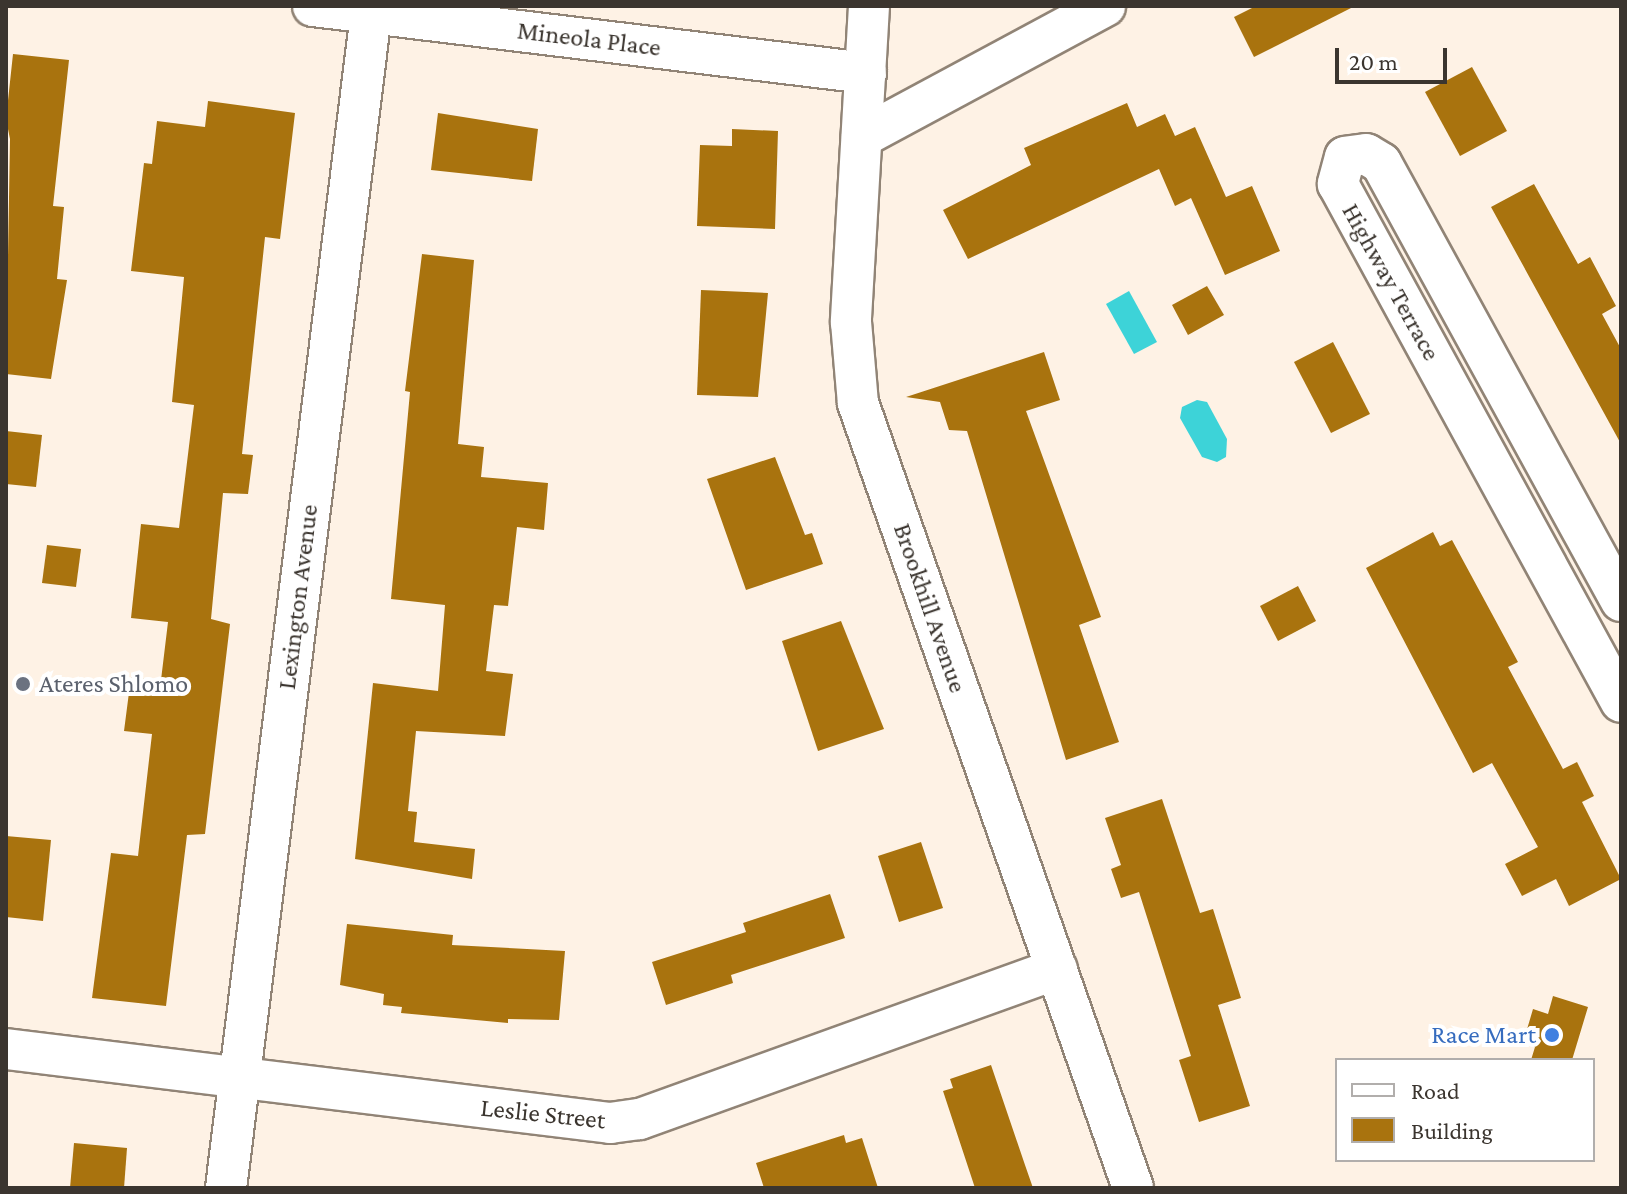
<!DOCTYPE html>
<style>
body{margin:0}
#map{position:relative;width:1627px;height:1194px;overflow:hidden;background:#fef2e5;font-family:"Crimson Pro",serif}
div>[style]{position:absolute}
.water>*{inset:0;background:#3dd3d8}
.building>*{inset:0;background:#a9730e}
.roads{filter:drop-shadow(2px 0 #918476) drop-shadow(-2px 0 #918476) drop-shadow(0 2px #918476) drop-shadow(0 -2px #918476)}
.minor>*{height:40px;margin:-20px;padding:0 20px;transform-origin:20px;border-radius:20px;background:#fff}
.dots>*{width:22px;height:22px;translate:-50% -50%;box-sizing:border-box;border:4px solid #fff;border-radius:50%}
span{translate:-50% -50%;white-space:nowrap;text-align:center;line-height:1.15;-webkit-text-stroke:8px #fff;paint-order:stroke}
.street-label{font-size:26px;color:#3b352f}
.worship-label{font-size:26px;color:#5b616d}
.left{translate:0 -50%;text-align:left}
.shop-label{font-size:26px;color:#366cbe}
.right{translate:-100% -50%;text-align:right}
.frame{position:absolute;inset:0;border:8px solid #3b352f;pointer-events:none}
.legend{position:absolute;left:1335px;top:1058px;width:260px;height:104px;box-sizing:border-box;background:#fff;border:2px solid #b1aeac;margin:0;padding:10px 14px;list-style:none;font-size:24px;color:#3b352f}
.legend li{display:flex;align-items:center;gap:16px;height:40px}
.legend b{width:40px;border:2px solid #b1aeac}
.scale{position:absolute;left:1335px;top:48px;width:112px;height:36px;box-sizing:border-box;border:4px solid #3b352f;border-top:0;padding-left:10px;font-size:24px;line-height:28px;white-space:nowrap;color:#3b352f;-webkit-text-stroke:6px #fff;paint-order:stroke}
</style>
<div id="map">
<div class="water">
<i style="clip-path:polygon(1129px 291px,1157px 342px,1134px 354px,1106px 304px)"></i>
<i style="clip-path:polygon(1197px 400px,1207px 402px,1227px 439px,1226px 457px,1217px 462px,1202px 457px,1180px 418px,1182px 407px)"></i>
</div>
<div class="building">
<i style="clip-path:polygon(1256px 6px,1355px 6px,1254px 57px,1234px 17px)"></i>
<i style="clip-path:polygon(13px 54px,69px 60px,53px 206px,64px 207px,57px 279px,67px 280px,51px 379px,6px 374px,10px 139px,6px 119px)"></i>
<i style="clip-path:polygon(1472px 67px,1507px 131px,1460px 156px,1425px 92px)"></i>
<i style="clip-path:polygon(208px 101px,295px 113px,280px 239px,265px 237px,242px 454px,253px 455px,248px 494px,223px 493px,211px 619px,230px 624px,205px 834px,187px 835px,166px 1006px,92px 998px,111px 853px,138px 856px,152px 734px,124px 731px,131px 677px,161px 680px,168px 622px,131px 618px,141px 524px,179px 528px,194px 405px,172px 402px,184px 277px,131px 271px,144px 163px,152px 164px,157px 121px,205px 127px)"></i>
<i style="clip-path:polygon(1127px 103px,1137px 127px,1165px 114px,1175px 136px,1195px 127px,1226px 197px,1252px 186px,1280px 251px,1225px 275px,1191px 198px,1175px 206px,1159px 169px,968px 259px,943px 210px,1031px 165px,1024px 148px)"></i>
<i style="clip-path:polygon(438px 113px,538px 129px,532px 181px,431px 170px)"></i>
<i style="clip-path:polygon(732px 129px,778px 131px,775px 229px,697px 226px,700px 145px,732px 146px)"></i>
<i style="clip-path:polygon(1534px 184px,1578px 264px,1590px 257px,1616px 306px,1602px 314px,1621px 349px,1621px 444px,1491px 207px)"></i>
<i style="clip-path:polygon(422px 254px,474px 260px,458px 444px,484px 447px,481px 477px,548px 483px,544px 530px,517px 527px,508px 606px,494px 605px,486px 671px,513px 674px,505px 736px,416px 731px,408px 811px,417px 812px,414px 842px,475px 849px,472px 879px,355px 859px,373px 683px,438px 691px,445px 605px,391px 599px,410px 392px,405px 391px)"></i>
<i style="clip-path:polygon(1207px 286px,1224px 315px,1188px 335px,1172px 305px)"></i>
<i style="clip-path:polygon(701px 290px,768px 293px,758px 397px,697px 395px)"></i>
<i style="clip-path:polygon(1333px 342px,1370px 414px,1331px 433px,1294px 362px)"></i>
<i style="clip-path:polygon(1044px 352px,1060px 400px,1026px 411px,1101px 617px,1079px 625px,1119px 742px,1066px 760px,967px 431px,949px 430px,940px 402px,906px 397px)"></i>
<i style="clip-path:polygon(6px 431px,42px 435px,36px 487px,6px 484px)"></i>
<i style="clip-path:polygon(775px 457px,805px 535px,812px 533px,823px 564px,746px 590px,707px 479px)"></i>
<i style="clip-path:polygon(1433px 532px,1440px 546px,1452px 540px,1518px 662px,1508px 667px,1563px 769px,1577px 762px,1594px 796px,1582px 802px,1621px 879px,1569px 906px,1556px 879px,1522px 896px,1505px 864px,1538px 847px,1492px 763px,1473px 773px,1366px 568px)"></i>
<i style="clip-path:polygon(47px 545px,81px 549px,76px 587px,42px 583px)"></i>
<i style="clip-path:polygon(1298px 586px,1316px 621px,1278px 641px,1260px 606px)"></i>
<i style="clip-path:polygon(841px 621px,884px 729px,818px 751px,782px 641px)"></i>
<i style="clip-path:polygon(1162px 799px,1200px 913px,1213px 909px,1241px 998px,1218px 1005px,1250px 1106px,1199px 1122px,1179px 1060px,1191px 1056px,1139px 892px,1121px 898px,1111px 869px,1121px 865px,1105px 818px)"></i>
<i style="clip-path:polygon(6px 836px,51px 840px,43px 921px,6px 917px)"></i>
<i style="clip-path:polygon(921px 842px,943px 908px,899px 922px,878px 856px)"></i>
<i style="clip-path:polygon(830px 894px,845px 938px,731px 975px,733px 983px,666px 1005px,652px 962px,746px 932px,743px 923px)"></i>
<i style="clip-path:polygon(347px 924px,453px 935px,452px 945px,565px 951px,559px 1020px,508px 1019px,508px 1023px,401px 1013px,402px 1007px,383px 1005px,384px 994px,340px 985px)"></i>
<i style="clip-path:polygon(1553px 996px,1588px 1007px,1572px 1060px,1531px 1060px,1535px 1047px,1523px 1043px,1533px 1009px,1548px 1014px)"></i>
<i style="clip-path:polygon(991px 1065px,1025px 1165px,1033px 1188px,975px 1188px,943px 1091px,953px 1088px,950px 1079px)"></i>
<i style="clip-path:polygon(844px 1135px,846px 1143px,862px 1138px,878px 1188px,764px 1188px,756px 1163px)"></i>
<i style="clip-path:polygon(74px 1143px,127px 1148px,124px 1188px,70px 1188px)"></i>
</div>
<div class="roads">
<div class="minor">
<i style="left:313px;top:6px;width:557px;rotate:6.91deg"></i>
<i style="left:869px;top:6px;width:317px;rotate:93.3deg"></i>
<i style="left:851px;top:322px;width:81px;rotate:85.1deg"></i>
<i style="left:858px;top:403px;width:832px;rotate:70.69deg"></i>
<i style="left:862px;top:137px;width:276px;rotate:-28.3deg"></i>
<i style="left:1621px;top:601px;width:499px;rotate:-118.7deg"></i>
<i style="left:1381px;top:163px;width:17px;rotate:-149deg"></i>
<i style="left:1366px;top:154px;width:21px;rotate:172deg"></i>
<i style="left:1345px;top:157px;width:28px;rotate:105deg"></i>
<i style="left:1338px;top:184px;width:590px;rotate:61.35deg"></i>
<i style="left:6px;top:1049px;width:609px;rotate:6.98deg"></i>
<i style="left:610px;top:1123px;width:30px;rotate:-8deg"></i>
<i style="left:640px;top:1119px;width:443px;rotate:-19.8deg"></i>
<i style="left:226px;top:1188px;width:1191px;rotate:-82.96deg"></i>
</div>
</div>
<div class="dots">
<i style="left:23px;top:684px;background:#6b7280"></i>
<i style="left:1552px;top:1035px;background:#3f7fe0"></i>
</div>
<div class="street-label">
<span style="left:589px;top:39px;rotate:7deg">Mineola Place</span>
<span style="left:1391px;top:282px;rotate:61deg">Highway Terrace</span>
<span style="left:298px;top:597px;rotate:-83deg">Lexington Avenue</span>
<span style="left:930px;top:608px;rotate:71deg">Brookhill Avenue</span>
<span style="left:543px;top:1114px;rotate:6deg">Leslie Street</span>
</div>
<div class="worship-label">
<span class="left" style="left:39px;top:684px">Ateres Shlomo</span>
</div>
<div class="shop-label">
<span class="right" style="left:1536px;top:1035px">Race Mart</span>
</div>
<div class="frame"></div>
<ul class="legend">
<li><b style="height:10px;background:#fff"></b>Road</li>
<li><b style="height:22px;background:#a9730e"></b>Building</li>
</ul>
<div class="scale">20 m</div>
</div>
